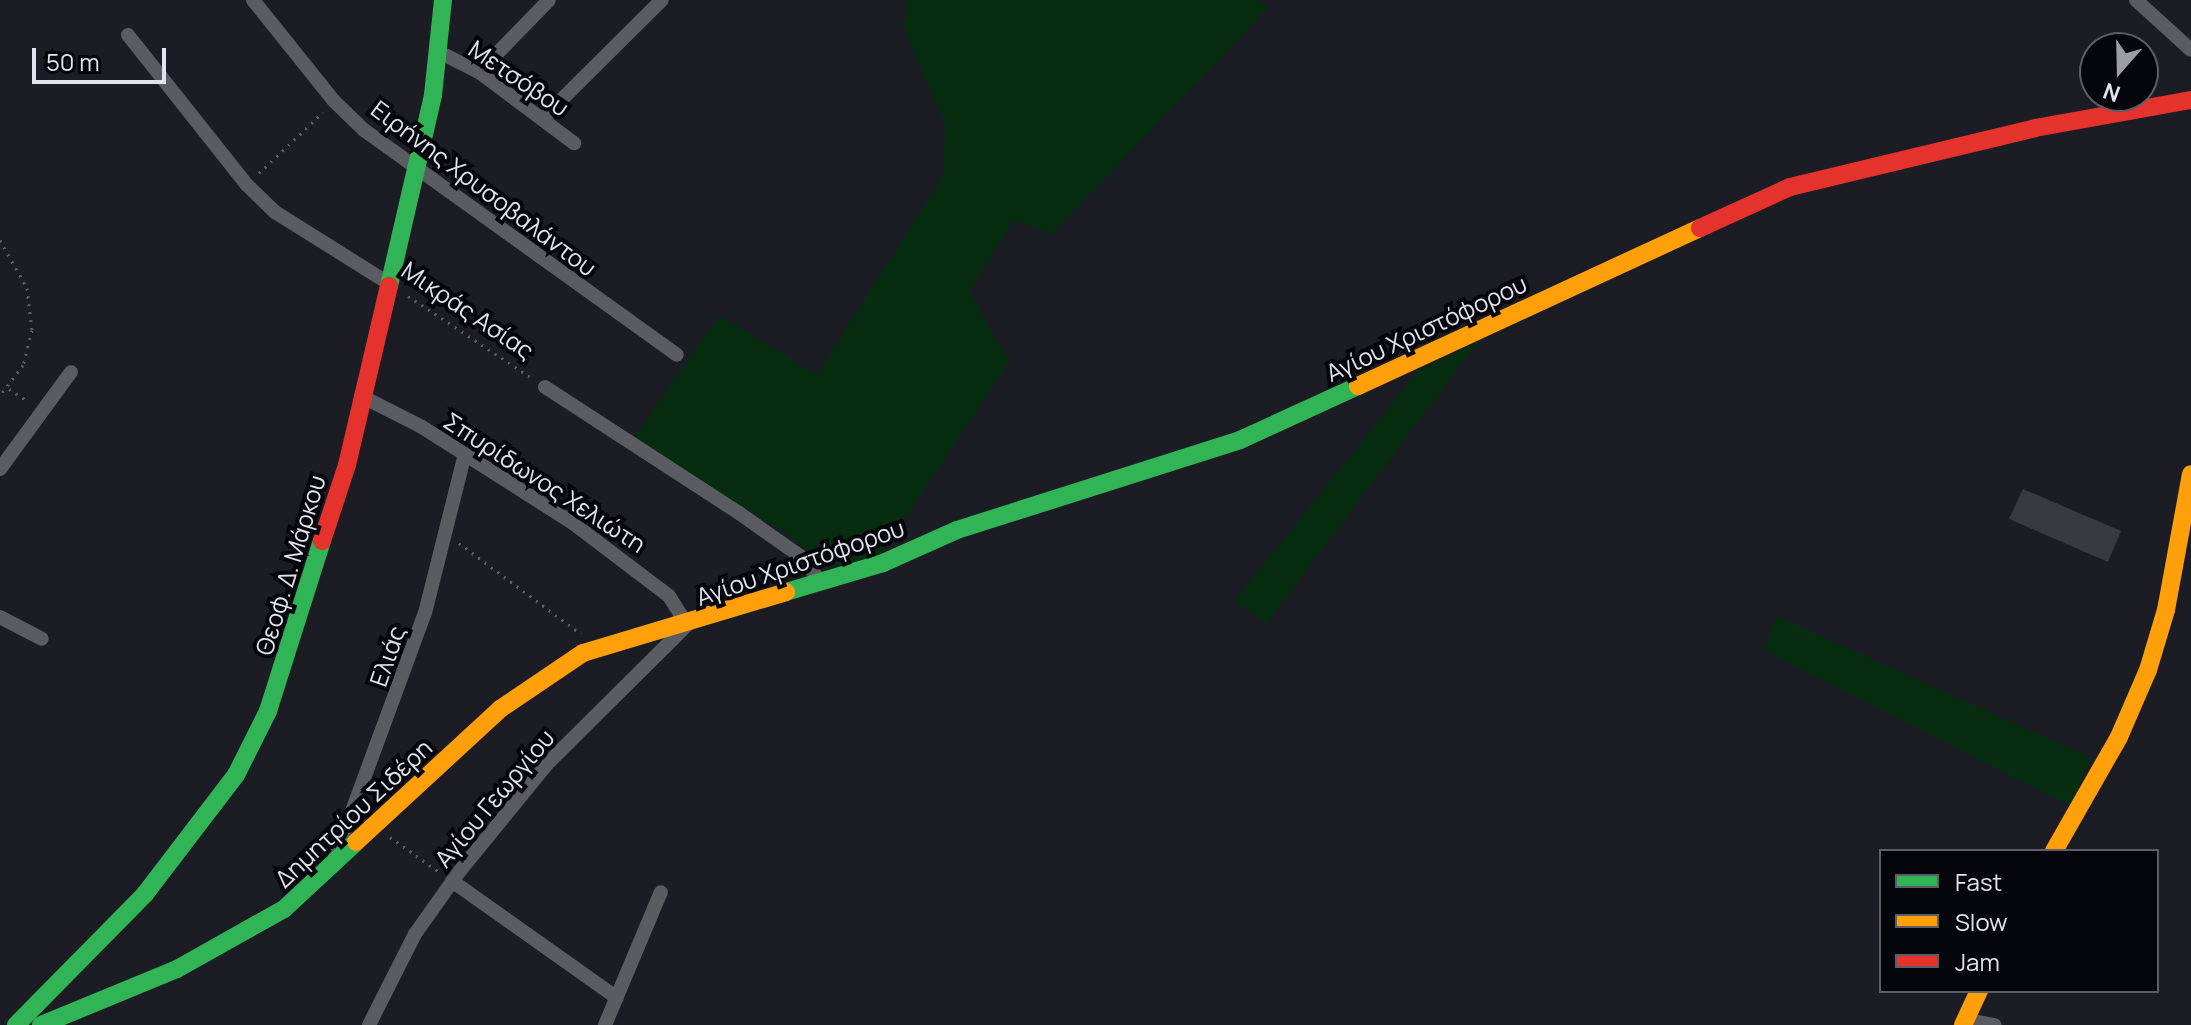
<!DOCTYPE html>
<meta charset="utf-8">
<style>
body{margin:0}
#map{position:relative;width:2191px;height:1025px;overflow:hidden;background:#1c1d24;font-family:Manrope,sans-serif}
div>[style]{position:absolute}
.green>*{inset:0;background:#062d0f}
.building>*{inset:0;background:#393a41}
.path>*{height:3px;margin-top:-1.5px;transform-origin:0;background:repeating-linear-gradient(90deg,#5d5e64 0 2px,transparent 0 8px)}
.street>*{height:14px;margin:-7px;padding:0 7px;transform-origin:7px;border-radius:7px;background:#5a5c62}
.fast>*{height:18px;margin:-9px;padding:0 9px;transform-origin:9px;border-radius:9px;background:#30b455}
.slow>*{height:18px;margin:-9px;padding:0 9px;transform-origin:9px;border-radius:9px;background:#ff9f0a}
.jam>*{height:18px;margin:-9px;padding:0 9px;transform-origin:9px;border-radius:9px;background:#e5322d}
span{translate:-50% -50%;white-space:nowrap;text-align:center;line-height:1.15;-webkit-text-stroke:8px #05060b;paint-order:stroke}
.street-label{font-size:24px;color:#e1e3ed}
.legend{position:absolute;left:1879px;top:849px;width:280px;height:144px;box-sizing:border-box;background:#05060b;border:2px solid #5d5e65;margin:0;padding:10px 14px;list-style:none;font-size:24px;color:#e1e3ed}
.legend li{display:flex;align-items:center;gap:16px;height:40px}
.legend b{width:40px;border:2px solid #5d5e65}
.north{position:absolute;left:2079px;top:32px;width:80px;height:80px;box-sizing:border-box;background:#05060b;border:2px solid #5d5e65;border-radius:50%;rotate:200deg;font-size:22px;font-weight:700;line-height:32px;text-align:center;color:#e1e3ed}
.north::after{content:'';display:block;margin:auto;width:28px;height:36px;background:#9c9ea7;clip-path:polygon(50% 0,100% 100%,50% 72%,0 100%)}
.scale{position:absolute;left:32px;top:48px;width:134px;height:36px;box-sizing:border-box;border:4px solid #e1e3ed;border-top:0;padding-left:10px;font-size:24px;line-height:28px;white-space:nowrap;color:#e1e3ed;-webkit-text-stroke:6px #05060b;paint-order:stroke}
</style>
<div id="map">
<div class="green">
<i style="clip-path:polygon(907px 0,1258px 0,1268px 8px,1052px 234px,1014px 220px,969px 291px,1009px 362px,880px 556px,827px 568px,787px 534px,633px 440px,719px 315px,817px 375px,943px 176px,945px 125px,904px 28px)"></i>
<i style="clip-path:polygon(1480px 340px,1267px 623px,1234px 602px,1420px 369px)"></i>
<i style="clip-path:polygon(1777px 616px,2091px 758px,2071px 806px,1763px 650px)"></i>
</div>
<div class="building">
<i style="clip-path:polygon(2023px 489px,2121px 531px,2108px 562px,2009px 519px)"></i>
</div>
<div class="path">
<i style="left:259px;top:173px;width:88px;rotate:-43.6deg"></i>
<i style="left:0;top:240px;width:55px;rotate:60.6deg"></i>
<i style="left:27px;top:288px;width:42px;rotate:83.2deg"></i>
<i style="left:32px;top:330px;width:36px;rotate:104deg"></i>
<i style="left:23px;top:365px;width:39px;rotate:127deg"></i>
<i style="left:408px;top:296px;width:149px;rotate:33.5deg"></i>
<i style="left:9px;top:389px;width:24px;rotate:33deg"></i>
<i style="left:459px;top:543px;width:152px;rotate:36.7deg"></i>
<i style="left:390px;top:837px;width:60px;rotate:35.5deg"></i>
</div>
<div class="street">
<i style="left:253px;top:0;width:129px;rotate:51.3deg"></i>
<i style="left:334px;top:101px;width:42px;rotate:44deg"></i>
<i style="left:364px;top:130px;width:385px;rotate:35.7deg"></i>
<i style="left:2136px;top:0;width:74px;rotate:42.3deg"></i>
<i style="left:128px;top:35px;width:191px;rotate:51.6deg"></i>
<i style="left:247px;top:185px;width:39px;rotate:44deg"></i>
<i style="left:275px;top:212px;width:130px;rotate:32.1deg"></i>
<i style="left:439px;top:52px;width:45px;rotate:26.6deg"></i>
<i style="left:479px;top:72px;width:119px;rotate:36.8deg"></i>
<i style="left:479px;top:72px;width:100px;rotate:-45.8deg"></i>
<i style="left:544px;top:117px;width:166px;rotate:-44.8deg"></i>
<i style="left:545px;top:387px;width:231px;rotate:33deg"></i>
<i style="left:739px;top:513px;width:75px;rotate:35.2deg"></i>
<i style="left:800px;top:556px;width:33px;rotate:51deg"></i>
<i style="left:361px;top:396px;width:68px;rotate:26.9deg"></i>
<i style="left:422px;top:427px;width:180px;rotate:32.5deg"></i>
<i style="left:574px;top:524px;width:119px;rotate:37.2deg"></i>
<i style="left:669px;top:596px;width:34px;rotate:58deg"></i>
<i style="left:687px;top:625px;width:197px;rotate:135.2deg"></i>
<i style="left:547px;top:764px;width:139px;rotate:129.2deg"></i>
<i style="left:459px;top:872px;width:76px;rotate:125.4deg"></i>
<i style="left:415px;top:934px;width:102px;rotate:116.8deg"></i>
<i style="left:0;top:469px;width:120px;rotate:-53.8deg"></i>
<i style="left:0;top:617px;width:47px;rotate:27.6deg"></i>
<i style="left:334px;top:860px;width:263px;rotate:-69.8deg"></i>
<i style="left:425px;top:613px;width:164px;rotate:-75.9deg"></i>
<i style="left:452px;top:881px;width:202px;rotate:35.3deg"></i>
<i style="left:1966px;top:1020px;width:29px;rotate:10deg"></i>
<i style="left:605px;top:1025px;width:144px;rotate:-67.2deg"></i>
</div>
<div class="fast">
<i style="left:389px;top:286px;width:196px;rotate:-77deg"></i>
<i style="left:433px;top:95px;width:96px;rotate:-84deg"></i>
<i style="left:786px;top:592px;width:101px;rotate:-16.6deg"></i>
<i style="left:883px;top:563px;width:81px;rotate:-24deg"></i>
<i style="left:957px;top:530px;width:297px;rotate:-17.6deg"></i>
<i style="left:1240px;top:440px;width:130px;rotate:-24.6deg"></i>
<i style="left:16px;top:1025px;width:184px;rotate:-45.4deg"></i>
<i style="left:145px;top:894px;width:150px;rotate:-52.6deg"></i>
<i style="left:236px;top:775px;width:72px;rotate:-63.4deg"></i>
<i style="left:268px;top:711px;width:178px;rotate:-72.4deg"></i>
<i style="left:41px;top:1025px;width:147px;rotate:-22.4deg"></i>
<i style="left:177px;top:969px;width:123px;rotate:-29.3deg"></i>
<i style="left:284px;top:909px;width:98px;rotate:-42.9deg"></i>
</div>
<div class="slow">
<i style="left:1358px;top:386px;width:377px;rotate:-24.8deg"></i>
<i style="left:356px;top:842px;width:196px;rotate:-42.7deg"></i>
<i style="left:500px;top:709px;width:100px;rotate:-34deg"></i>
<i style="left:583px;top:653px;width:212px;rotate:-16.7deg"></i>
<i style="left:2054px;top:851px;width:131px;rotate:-60.3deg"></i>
<i style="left:2119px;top:737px;width:73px;rotate:-66.6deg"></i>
<i style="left:2148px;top:670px;width:63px;rotate:-73.3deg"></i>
<i style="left:2166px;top:610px;width:138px;rotate:-79.6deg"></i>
<i style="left:1963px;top:1025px;width:38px;rotate:-65deg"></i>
</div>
<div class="jam">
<i style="left:1700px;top:228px;width:99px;rotate:-24.5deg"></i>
<i style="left:1790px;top:187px;width:252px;rotate:-13.5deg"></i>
<i style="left:2035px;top:128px;width:158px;rotate:-10.2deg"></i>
<i style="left:322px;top:541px;width:80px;rotate:-71.8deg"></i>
<i style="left:347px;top:465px;width:184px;rotate:-76.8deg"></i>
</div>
<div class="street-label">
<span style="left:519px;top:78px;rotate:34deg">Μετσόβου</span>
<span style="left:484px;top:188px;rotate:37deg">Ειρήνης Χρυσοβαλάντου</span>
<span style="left:468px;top:310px;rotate:34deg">Μικράς Ασίας</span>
<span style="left:1426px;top:328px;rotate:-25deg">Αγίου Χριστόφορου</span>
<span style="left:545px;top:482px;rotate:33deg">Σπυρίδωνος Χελιώτη</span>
<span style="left:800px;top:562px;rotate:-19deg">Αγίου Χριστόφορου</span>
<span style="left:290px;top:565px;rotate:-73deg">Θεοφ. Δ. Μάρκου</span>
<span style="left:387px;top:656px;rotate:-71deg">Ελιάς</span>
<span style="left:494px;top:798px;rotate:-50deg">Αγίου Γεωργίου</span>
<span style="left:353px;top:813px;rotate:-43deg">Δημητρίου Σιδέρη</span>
</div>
<ul class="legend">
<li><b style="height:10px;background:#30b455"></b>Fast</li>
<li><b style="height:10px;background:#ff9f0a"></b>Slow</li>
<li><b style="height:10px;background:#e5322d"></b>Jam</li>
</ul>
<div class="north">N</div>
<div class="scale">50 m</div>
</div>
